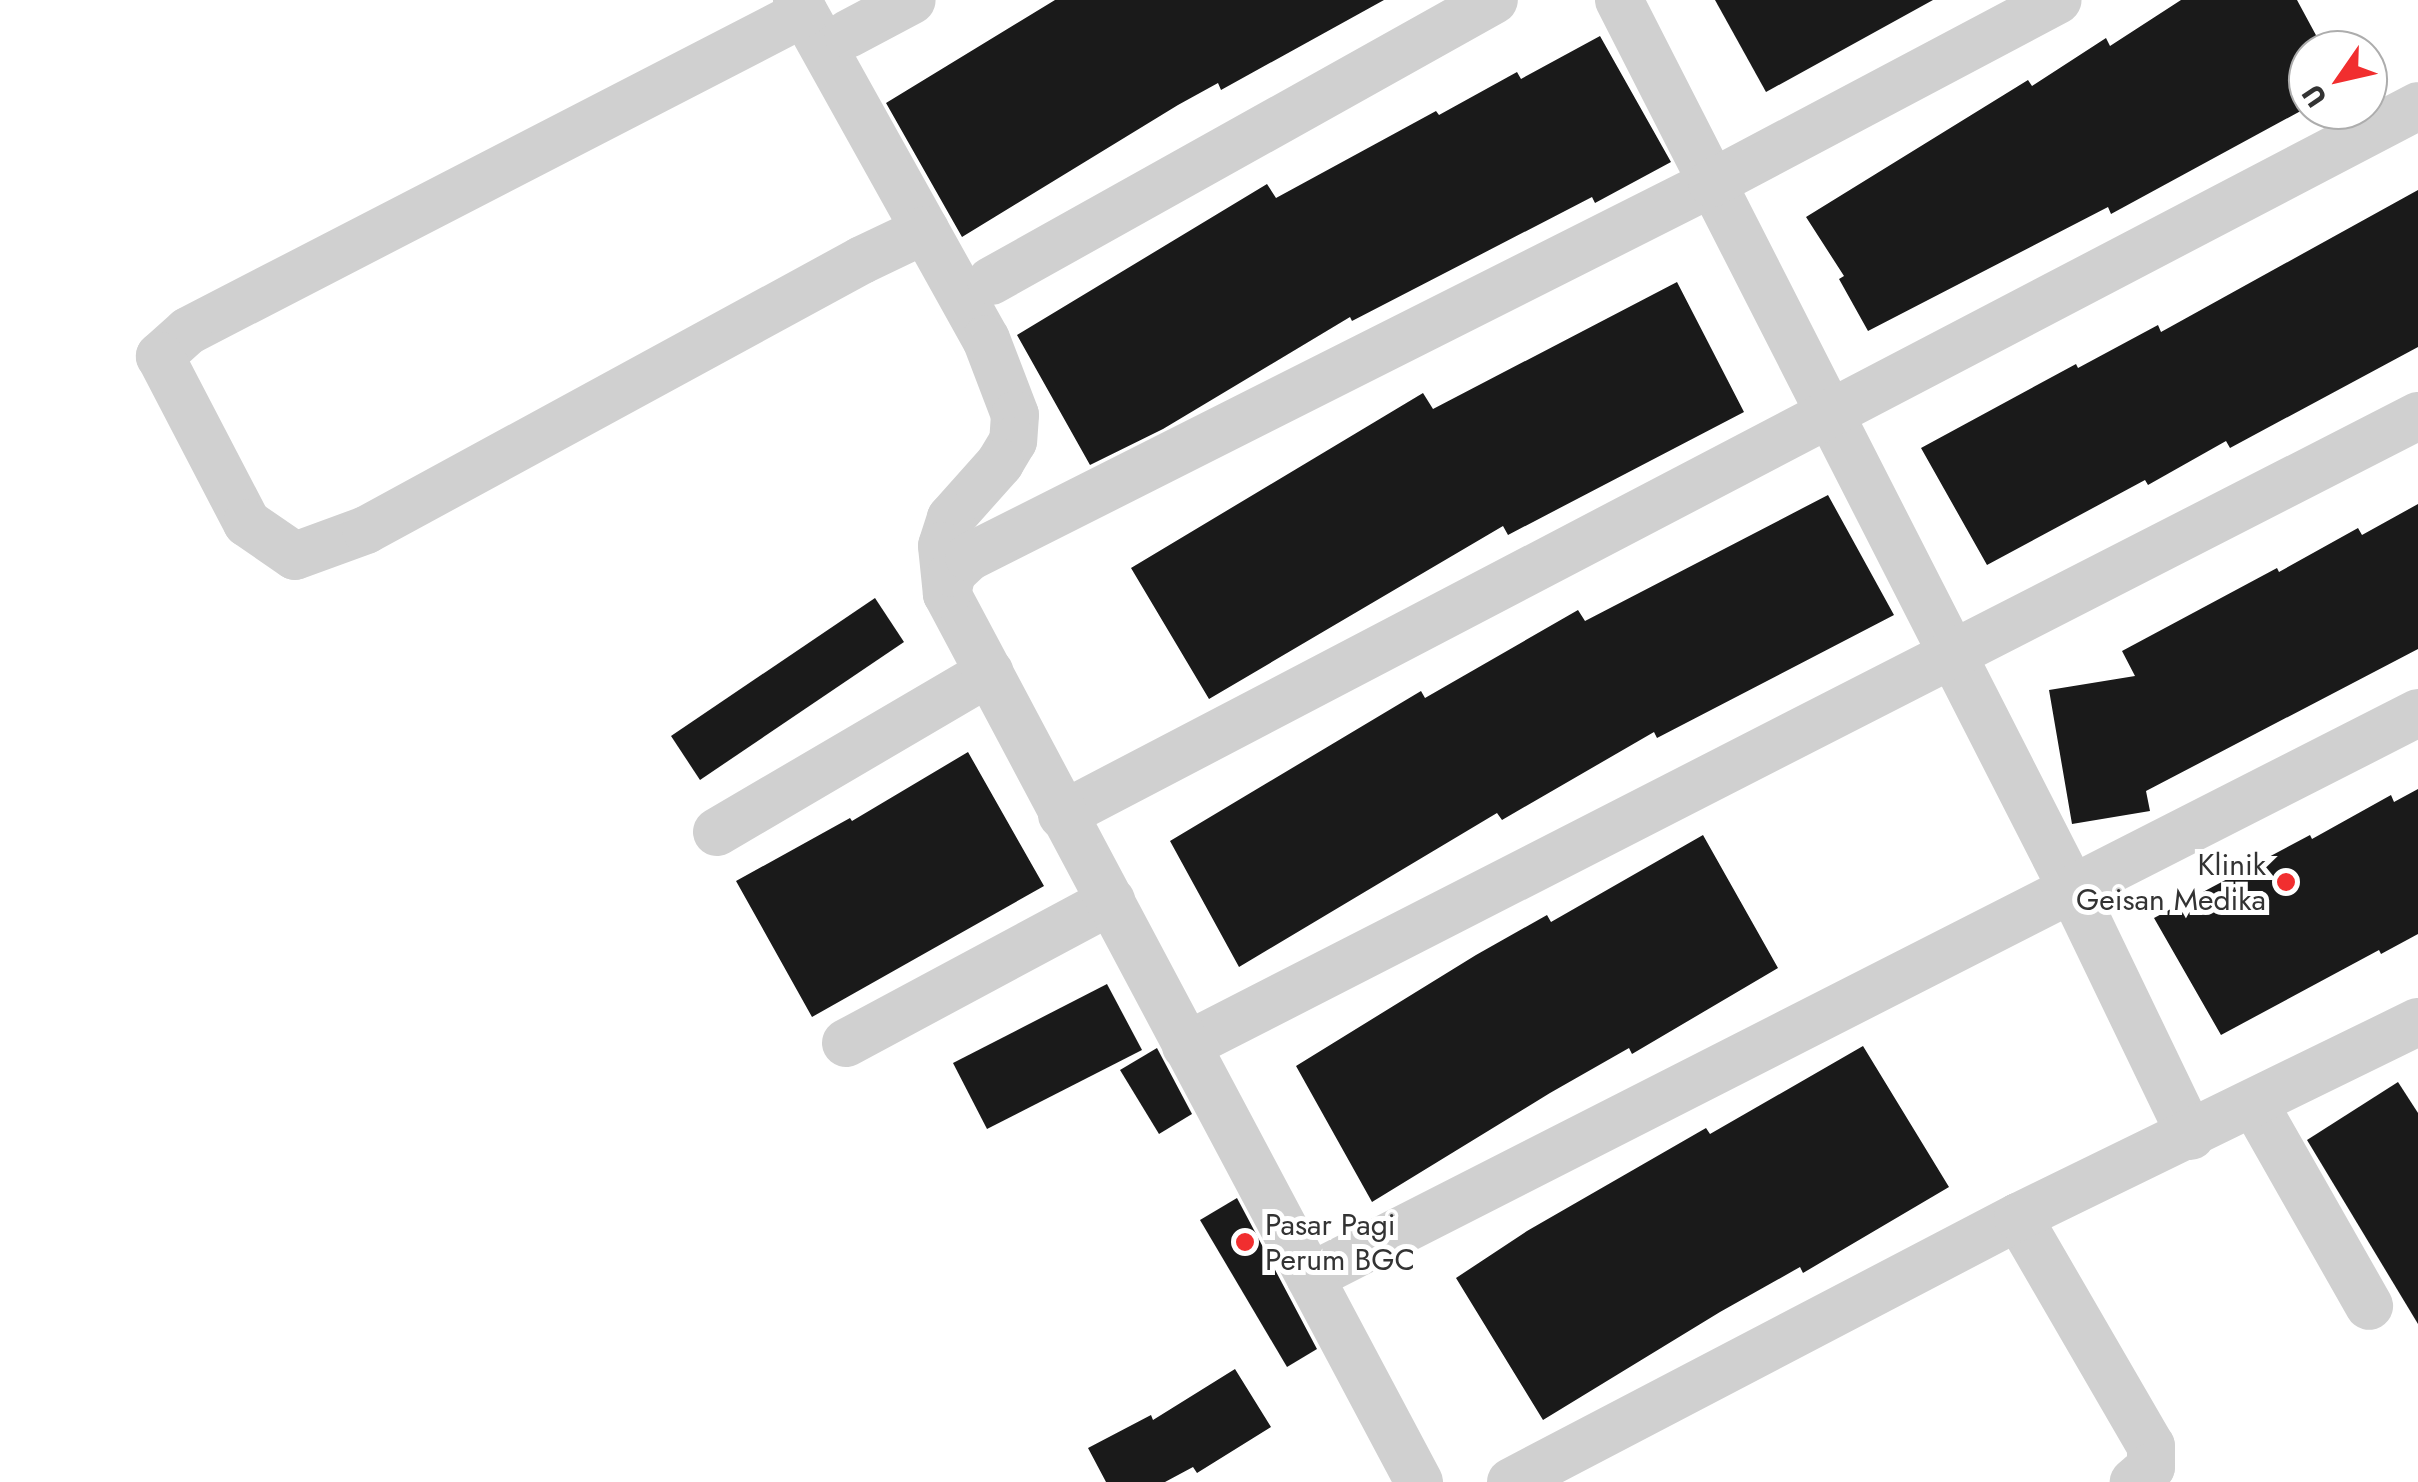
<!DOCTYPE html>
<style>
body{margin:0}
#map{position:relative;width:2418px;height:1482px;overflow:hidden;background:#fff;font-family:Jost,sans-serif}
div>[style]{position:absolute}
.building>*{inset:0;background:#1a1a1a}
.street>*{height:48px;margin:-24px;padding:0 24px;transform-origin:24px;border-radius:24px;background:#d0d0d0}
.dots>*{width:28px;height:28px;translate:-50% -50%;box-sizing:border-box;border:5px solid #fff;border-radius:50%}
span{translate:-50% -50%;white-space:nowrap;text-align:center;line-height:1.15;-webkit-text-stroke:10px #fff;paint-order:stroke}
.poi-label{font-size:30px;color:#333}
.right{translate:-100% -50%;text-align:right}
.left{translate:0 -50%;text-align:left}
.north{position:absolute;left:2288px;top:30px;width:100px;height:100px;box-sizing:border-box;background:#fff;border:2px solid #adadad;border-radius:50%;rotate:236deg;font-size:28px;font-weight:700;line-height:40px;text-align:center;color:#333}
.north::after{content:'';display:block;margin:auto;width:35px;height:45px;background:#f12e2f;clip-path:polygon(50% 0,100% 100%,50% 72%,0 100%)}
</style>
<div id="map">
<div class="building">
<i style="clip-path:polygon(1055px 0,1384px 0,1221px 90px,1218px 83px,1178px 105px,962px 237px,886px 103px)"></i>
<i style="clip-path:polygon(1715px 0,1933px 0,1766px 92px)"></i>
<i style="clip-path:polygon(2181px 0,2297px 0,2324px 50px,2308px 50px,2308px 107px,2111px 214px,2108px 207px,1868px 331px,1839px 279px,1844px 276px,1806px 217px,2028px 80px,2032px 86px,2106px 38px,2110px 46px)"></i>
<i style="clip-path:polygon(1600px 36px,1671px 162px,1595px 203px,1592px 197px,1352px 321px,1350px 317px,1163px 429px,1090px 465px,1017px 335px,1267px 184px,1276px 198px,1436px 111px,1439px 115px,1517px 72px,1521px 79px)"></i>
<i style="clip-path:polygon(2418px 190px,2418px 347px,2230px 448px,2226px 441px,2148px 485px,2145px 480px,1987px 565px,1921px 448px,2076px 364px,2078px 368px,2158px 325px,2161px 332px)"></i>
<i style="clip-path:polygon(1677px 282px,1744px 412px,1508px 535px,1503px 526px,1209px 699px,1131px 568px,1423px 393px,1433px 409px)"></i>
<i style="clip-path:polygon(1828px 495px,1894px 615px,1657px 738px,1654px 732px,1502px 820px,1497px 813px,1239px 967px,1170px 841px,1421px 691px,1425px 698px,1578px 610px,1585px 621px)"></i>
<i style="clip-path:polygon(2418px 504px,2418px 649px,2146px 791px,2150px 811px,2072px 824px,2049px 690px,2135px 676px,2122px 651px,2277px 568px,2279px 572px,2358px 528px,2362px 535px)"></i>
<i style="clip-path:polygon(875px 598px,904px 642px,700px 780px,671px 736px)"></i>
<i style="clip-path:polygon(968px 752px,1044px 886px,812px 1017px,736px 881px,850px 818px,852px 821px)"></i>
<i style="clip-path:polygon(2418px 789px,2418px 934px,2381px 954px,2379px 950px,2221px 1035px,2154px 918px,2310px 835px,2312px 839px,2391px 795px,2394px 802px)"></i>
<i style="clip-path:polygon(1703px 835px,1778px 968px,1632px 1054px,1629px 1048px,1550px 1093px,1372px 1202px,1296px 1066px,1476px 955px,1547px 915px,1551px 922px)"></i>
<i style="clip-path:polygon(1107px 984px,1142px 1050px,987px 1129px,953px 1063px)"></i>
<i style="clip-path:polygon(1863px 1046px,1949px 1187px,1803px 1273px,1800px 1267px,1720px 1312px,1543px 1420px,1456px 1278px,1527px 1231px,1706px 1128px,1710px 1134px)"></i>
<i style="clip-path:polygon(1157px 1048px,1192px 1114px,1159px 1134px,1120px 1070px)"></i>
<i style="clip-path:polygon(2398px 1082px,2418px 1113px,2418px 1324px,2307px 1140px)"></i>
<i style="clip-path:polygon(1237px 1198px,1317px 1349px,1287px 1367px,1200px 1220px)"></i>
<i style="clip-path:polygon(1235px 1369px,1271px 1427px,1197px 1473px,1193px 1467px,1165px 1482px,1106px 1482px,1088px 1448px,1151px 1415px,1153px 1420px)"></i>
</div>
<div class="street">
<i style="left:797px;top:0;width:388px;rotate:60.9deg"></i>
<i style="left:986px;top:339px;width:81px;rotate:69.1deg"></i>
<i style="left:1015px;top:415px;width:26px;rotate:94deg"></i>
<i style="left:1013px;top:441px;width:26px;rotate:121deg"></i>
<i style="left:1000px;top:463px;width:74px;rotate:131.7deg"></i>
<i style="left:951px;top:518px;width:29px;rotate:108deg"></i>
<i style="left:942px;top:546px;width:48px;rotate:84.1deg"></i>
<i style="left:1619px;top:0;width:998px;rotate:63deg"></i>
<i style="left:2072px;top:889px;width:274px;rotate:64.3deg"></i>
<i style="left:804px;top:13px;width:693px;rotate:152.7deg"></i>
<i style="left:188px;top:331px;width:38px;rotate:138deg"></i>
<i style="left:160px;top:356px;width:188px;rotate:62.5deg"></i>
<i style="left:247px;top:523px;width:58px;rotate:34.5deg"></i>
<i style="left:295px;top:556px;width:76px;rotate:-20.1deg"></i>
<i style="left:366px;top:530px;width:565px;rotate:-28.56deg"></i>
<i style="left:862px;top:260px;width:70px;rotate:-25.5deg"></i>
<i style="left:848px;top:34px;width:72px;rotate:-28deg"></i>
<i style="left:991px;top:281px;width:576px;rotate:-29.19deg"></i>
<i style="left:1062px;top:815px;width:1530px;rotate:-27.6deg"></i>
<i style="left:717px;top:832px;width:316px;rotate:-30.4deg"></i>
<i style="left:846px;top:1043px;width:301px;rotate:-28.2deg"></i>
<i style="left:1186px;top:1046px;width:1384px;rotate:-27.08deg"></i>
<i style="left:2255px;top:1105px;width:231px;rotate:60.4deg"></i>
<i style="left:2018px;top:1217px;width:265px;rotate:59.9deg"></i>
<i style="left:2151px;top:1446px;width:21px;rotate:90deg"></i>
<i style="left:2151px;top:1467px;width:23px;rotate:139deg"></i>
<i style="left:1310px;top:1277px;width:1243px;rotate:-26.98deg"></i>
<i style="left:1419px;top:1482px;width:1006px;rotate:-117.99deg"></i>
<i style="left:947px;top:594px;width:22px;rotate:-77deg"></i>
<i style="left:952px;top:573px;width:23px;rotate:-43deg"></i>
<i style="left:969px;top:557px;width:832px;rotate:-26.72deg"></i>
<i style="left:1712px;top:183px;width:391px;rotate:-27.9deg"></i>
<i style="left:1511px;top:1482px;width:572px;rotate:-27.6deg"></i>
<i style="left:2018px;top:1217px;width:445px;rotate:-26deg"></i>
</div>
<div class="dots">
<i style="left:2286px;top:882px;background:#f12e2f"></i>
<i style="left:1245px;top:1242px;background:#f12e2f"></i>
</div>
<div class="poi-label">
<span class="right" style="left:2266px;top:882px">Klinik<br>Geisan Medika</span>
<span class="left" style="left:1265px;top:1242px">Pasar Pagi<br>Perum BGC</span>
</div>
<div class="north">U</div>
</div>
